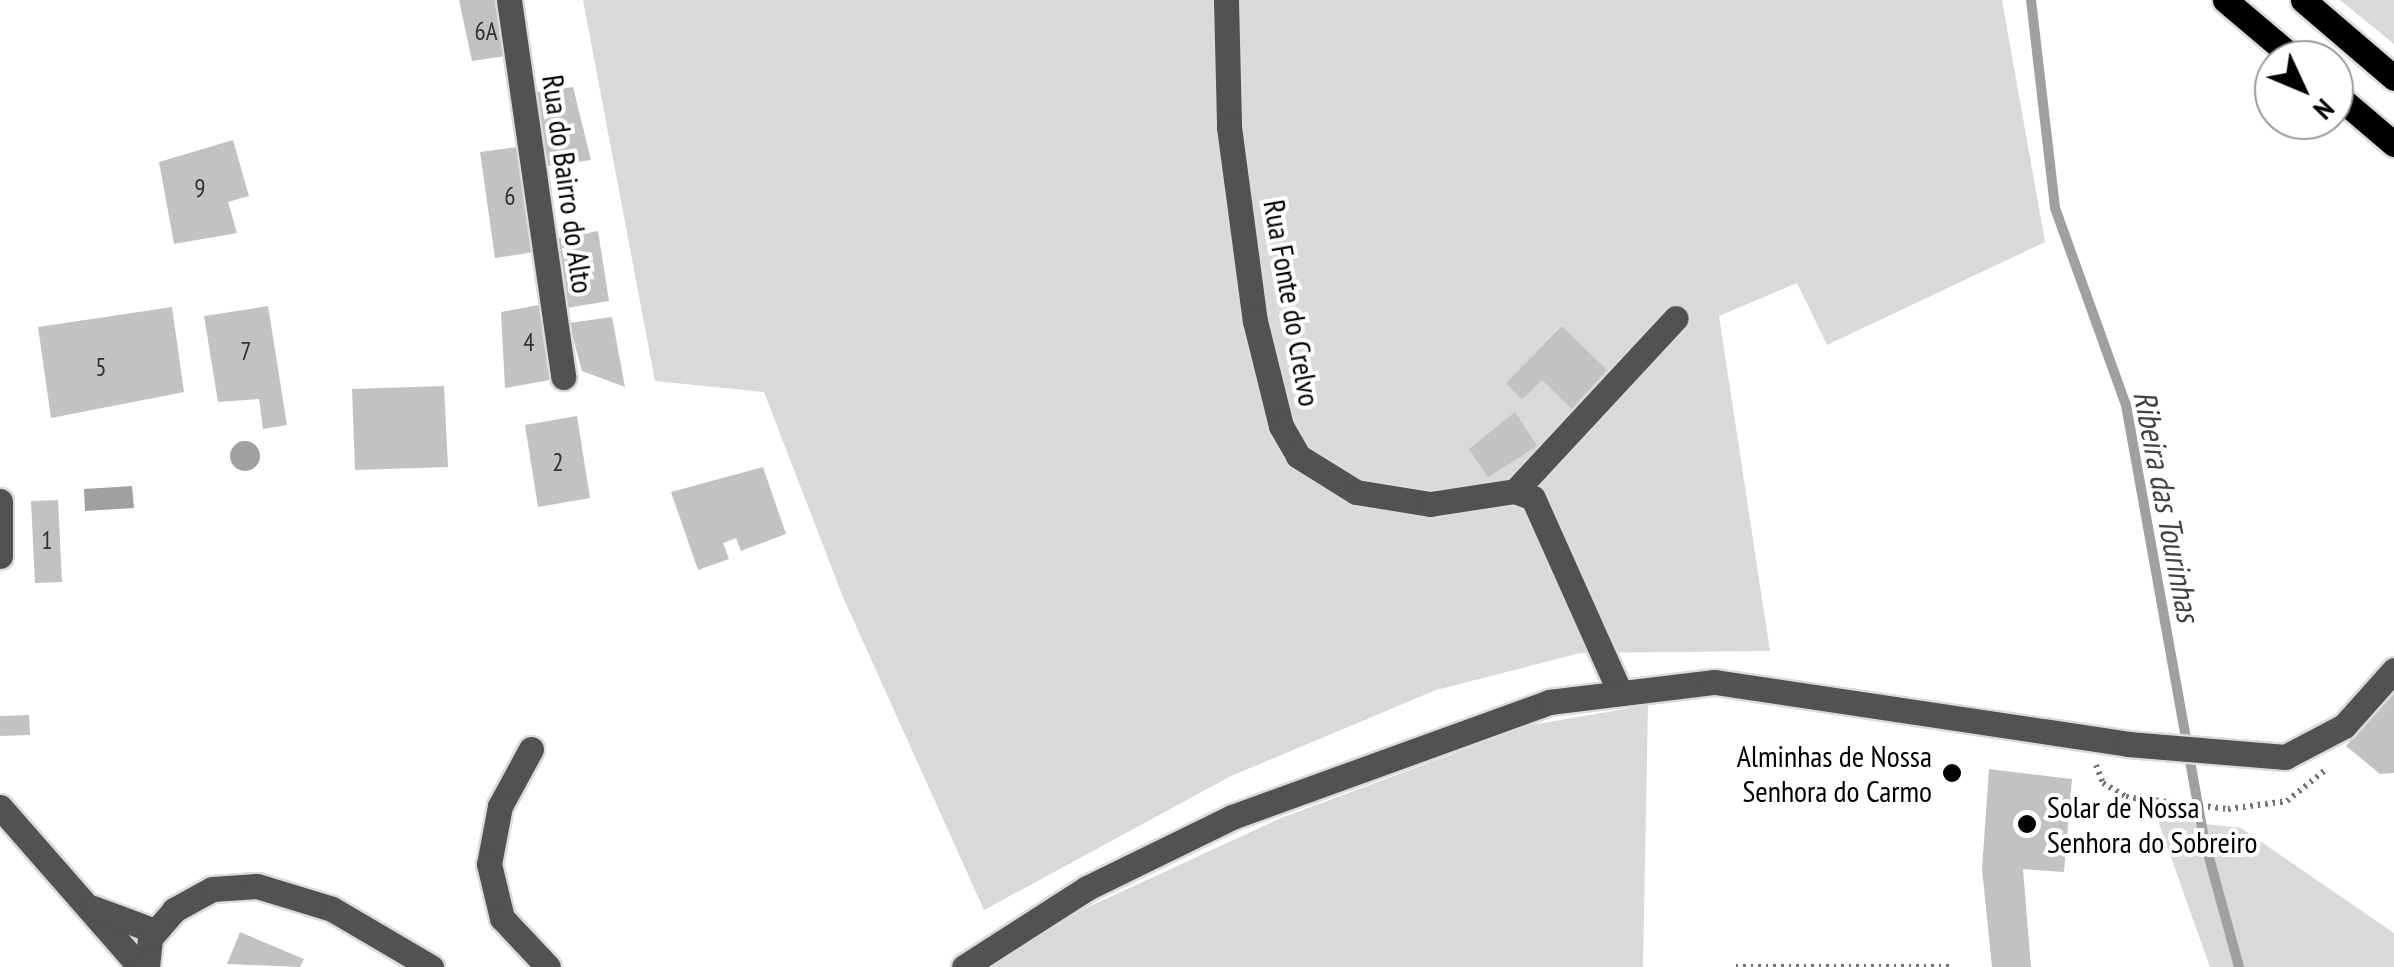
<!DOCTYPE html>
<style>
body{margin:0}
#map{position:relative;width:2394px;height:967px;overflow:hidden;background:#fff;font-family:"PT Sans Narrow",sans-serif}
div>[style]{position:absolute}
.green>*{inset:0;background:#d9d9d9}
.water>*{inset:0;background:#a0a0a0}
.round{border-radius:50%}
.stream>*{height:10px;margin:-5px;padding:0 5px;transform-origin:5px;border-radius:5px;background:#a0a0a0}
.building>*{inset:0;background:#c2c2c2}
.path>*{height:6px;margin-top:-3px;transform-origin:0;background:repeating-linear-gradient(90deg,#747474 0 2.5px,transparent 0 7.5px)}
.roads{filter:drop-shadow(2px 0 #dbdbdb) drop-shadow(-2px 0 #dbdbdb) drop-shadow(0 2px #dbdbdb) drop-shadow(0 -2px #dbdbdb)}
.minor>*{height:25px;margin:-12.5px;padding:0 12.5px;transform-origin:12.5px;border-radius:12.5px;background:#525252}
.major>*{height:25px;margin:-12.5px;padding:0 12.5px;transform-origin:12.5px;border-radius:12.5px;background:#000}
.dots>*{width:28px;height:28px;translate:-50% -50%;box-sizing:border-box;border:5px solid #fff;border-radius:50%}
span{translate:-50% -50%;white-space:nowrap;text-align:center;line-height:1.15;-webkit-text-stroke:8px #fff;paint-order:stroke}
.number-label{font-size:25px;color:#303030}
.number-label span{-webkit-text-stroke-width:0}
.street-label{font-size:30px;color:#000}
.poi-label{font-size:30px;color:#000}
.right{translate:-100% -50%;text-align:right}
.left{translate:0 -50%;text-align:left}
.water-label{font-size:32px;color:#414141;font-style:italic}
.north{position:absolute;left:2254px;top:40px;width:100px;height:100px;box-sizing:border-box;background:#fff;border:2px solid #999;border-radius:50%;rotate:134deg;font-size:28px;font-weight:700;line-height:40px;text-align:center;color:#000}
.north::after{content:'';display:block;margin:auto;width:35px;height:45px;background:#000;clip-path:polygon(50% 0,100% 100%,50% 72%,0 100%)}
</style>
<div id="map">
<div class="green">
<i style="clip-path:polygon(583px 0,2002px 0,2045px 242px,1827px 345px,1797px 283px,1719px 316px,1770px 651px,1580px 653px,1436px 690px,1231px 776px,984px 910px,843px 597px,764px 392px,655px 381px)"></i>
<i style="clip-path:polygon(2340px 0,2394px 0,2394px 44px)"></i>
<i style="clip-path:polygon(1648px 705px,1643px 967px,991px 967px,1086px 908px,1281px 818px,1531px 725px)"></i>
<i style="clip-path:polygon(2157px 818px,2241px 828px,2394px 933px,2394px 967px,2210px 967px)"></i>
</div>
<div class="water">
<i class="round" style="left:230px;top:441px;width:30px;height:30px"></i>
<i style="clip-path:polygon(132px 486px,134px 508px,85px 511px,84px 489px)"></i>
</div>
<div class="stream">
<i style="left:2031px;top:0;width:209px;rotate:83.4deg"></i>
<i style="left:2055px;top:208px;width:209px;rotate:70.2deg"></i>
<i style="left:2126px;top:405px;width:441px;rotate:79.8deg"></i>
<i style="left:2204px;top:839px;width:133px;rotate:74.7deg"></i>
</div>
<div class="building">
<i style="clip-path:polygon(459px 0,506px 0,506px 56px,472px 61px)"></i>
<i style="clip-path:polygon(573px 87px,591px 160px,540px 167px,531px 93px)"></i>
<i style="clip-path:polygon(233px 140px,249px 196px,228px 202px,237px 233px,174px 244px,159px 162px)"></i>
<i style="clip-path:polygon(526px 146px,534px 252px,495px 258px,480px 152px)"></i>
<i style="clip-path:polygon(598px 231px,609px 301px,560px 309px,548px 240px)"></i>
<i style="clip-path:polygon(544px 304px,550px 380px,505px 388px,501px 312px)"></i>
<i style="clip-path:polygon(268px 306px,287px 425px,263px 429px,259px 399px,218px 402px,204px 316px)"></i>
<i style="clip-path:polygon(172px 307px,184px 392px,51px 418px,38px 327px)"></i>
<i style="clip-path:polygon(612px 317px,625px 387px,582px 371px,569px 323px)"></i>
<i style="clip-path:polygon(1562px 326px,1610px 373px,1573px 410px,1542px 380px,1522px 400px,1506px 383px)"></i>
<i style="clip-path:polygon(444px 386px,448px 467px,355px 470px,352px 389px)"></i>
<i style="clip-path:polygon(1515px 412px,1537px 446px,1488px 477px,1469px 449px)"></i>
<i style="clip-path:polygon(577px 416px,590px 498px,538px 507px,525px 425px)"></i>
<i style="clip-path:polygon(763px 467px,786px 534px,741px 551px,736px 538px,723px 543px,729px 559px,698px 570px,671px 492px)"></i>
<i style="clip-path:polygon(58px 500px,62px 582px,35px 583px,31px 501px)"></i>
<i style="clip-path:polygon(2394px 688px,2394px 773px,2380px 774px,2346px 746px)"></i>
<i style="clip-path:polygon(29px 715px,30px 735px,0 736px,0 716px)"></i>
<i style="clip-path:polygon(1989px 769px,2072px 779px,2064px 872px,2023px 869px,2031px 967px,1992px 967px,1982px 869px)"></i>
<i style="clip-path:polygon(240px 932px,304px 959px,300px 967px,227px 964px)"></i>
</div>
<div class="path">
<i style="left:2096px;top:765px;width:19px;rotate:69deg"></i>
<i style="left:2103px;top:783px;width:27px;rotate:31deg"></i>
<i style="left:2126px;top:797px;width:103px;rotate:6.7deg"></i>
<i style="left:2228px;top:809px;width:60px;rotate:-7.7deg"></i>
<i style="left:2287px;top:801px;width:48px;rotate:-39deg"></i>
<i style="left:1736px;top:967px;width:216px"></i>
</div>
<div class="roads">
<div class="minor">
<i style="left:509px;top:0;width:381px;rotate:81.8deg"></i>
<i style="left:1226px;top:0;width:127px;rotate:88.6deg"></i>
<i style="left:1229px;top:127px;width:196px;rotate:82.4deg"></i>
<i style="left:1255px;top:321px;width:108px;rotate:76.1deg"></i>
<i style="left:1281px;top:426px;width:34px;rotate:60deg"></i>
<i style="left:1298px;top:456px;width:68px;rotate:31.8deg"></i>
<i style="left:1356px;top:492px;width:75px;rotate:9.2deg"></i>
<i style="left:1430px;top:504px;width:86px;rotate:-8.7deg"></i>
<i style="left:1515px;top:491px;width:19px;rotate:21deg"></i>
<i style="left:1533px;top:498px;width:208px;rotate:65.9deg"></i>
<i style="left:1515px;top:491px;width:236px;rotate:-47.1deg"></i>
<i style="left:0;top:501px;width:55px;rotate:90deg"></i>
<i style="left:531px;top:749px;width:65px;rotate:118.5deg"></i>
<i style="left:500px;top:806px;width:59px;rotate:100.7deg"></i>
<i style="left:489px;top:864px;width:56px;rotate:76.5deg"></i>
<i style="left:502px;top:918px;width:67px;rotate:46.8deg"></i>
<i style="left:0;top:807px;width:213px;rotate:48.8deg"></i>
<i style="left:93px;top:908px;width:66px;rotate:20.4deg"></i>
<i style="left:147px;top:967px;width:29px;rotate:-84deg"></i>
<i style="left:150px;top:938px;width:37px;rotate:-49deg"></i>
<i style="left:174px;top:910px;width:43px;rotate:-28.9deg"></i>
<i style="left:212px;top:889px;width:45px;rotate:-3.8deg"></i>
<i style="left:257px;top:886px;width:78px;rotate:17deg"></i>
<i style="left:332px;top:909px;width:115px;rotate:30.4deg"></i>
<i style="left:964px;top:967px;width:146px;rotate:-32.7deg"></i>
<i style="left:1087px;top:888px;width:161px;rotate:-26.1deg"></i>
<i style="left:1232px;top:817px;width:337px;rotate:-19.9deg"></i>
<i style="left:1549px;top:702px;width:167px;rotate:-6.9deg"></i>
<i style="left:1715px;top:682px;width:418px;rotate:8.5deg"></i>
<i style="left:2128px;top:744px;width:158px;rotate:4.7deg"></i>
<i style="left:2285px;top:757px;width:67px;rotate:-27.7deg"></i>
<i style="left:2344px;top:726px;width:75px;rotate:-48.2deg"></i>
</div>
<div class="major">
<i style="left:2225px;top:0;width:93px;rotate:40.2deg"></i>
<i style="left:2303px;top:0;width:120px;rotate:40.6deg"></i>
<i style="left:2334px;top:93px;width:79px;rotate:40.4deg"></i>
</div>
</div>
<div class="dots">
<i style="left:1952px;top:773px;background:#000"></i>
<i style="left:2027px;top:824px;background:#000"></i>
</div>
<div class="number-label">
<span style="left:486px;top:31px">6A</span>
<span style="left:200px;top:188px">9</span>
<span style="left:510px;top:196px">6</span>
<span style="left:529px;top:342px">4</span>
<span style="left:246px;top:351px">7</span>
<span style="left:101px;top:367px">5</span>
<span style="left:558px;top:462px">2</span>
<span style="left:47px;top:540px">1</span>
</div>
<div class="street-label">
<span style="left:568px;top:184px;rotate:82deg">Rua do Bairro do Alto</span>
<span style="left:1292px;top:303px;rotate:80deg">Rua Fonte do Crelvo</span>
</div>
<div class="poi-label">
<span class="right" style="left:1932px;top:773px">Alminhas de Nossa<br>Senhora do Carmo</span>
<span class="left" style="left:2047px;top:824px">Solar de Nossa<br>Senhora do Sobreiro</span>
</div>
<div class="water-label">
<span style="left:2167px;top:506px;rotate:79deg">Ribeira das Tourinhas</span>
</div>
<div class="north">N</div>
</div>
